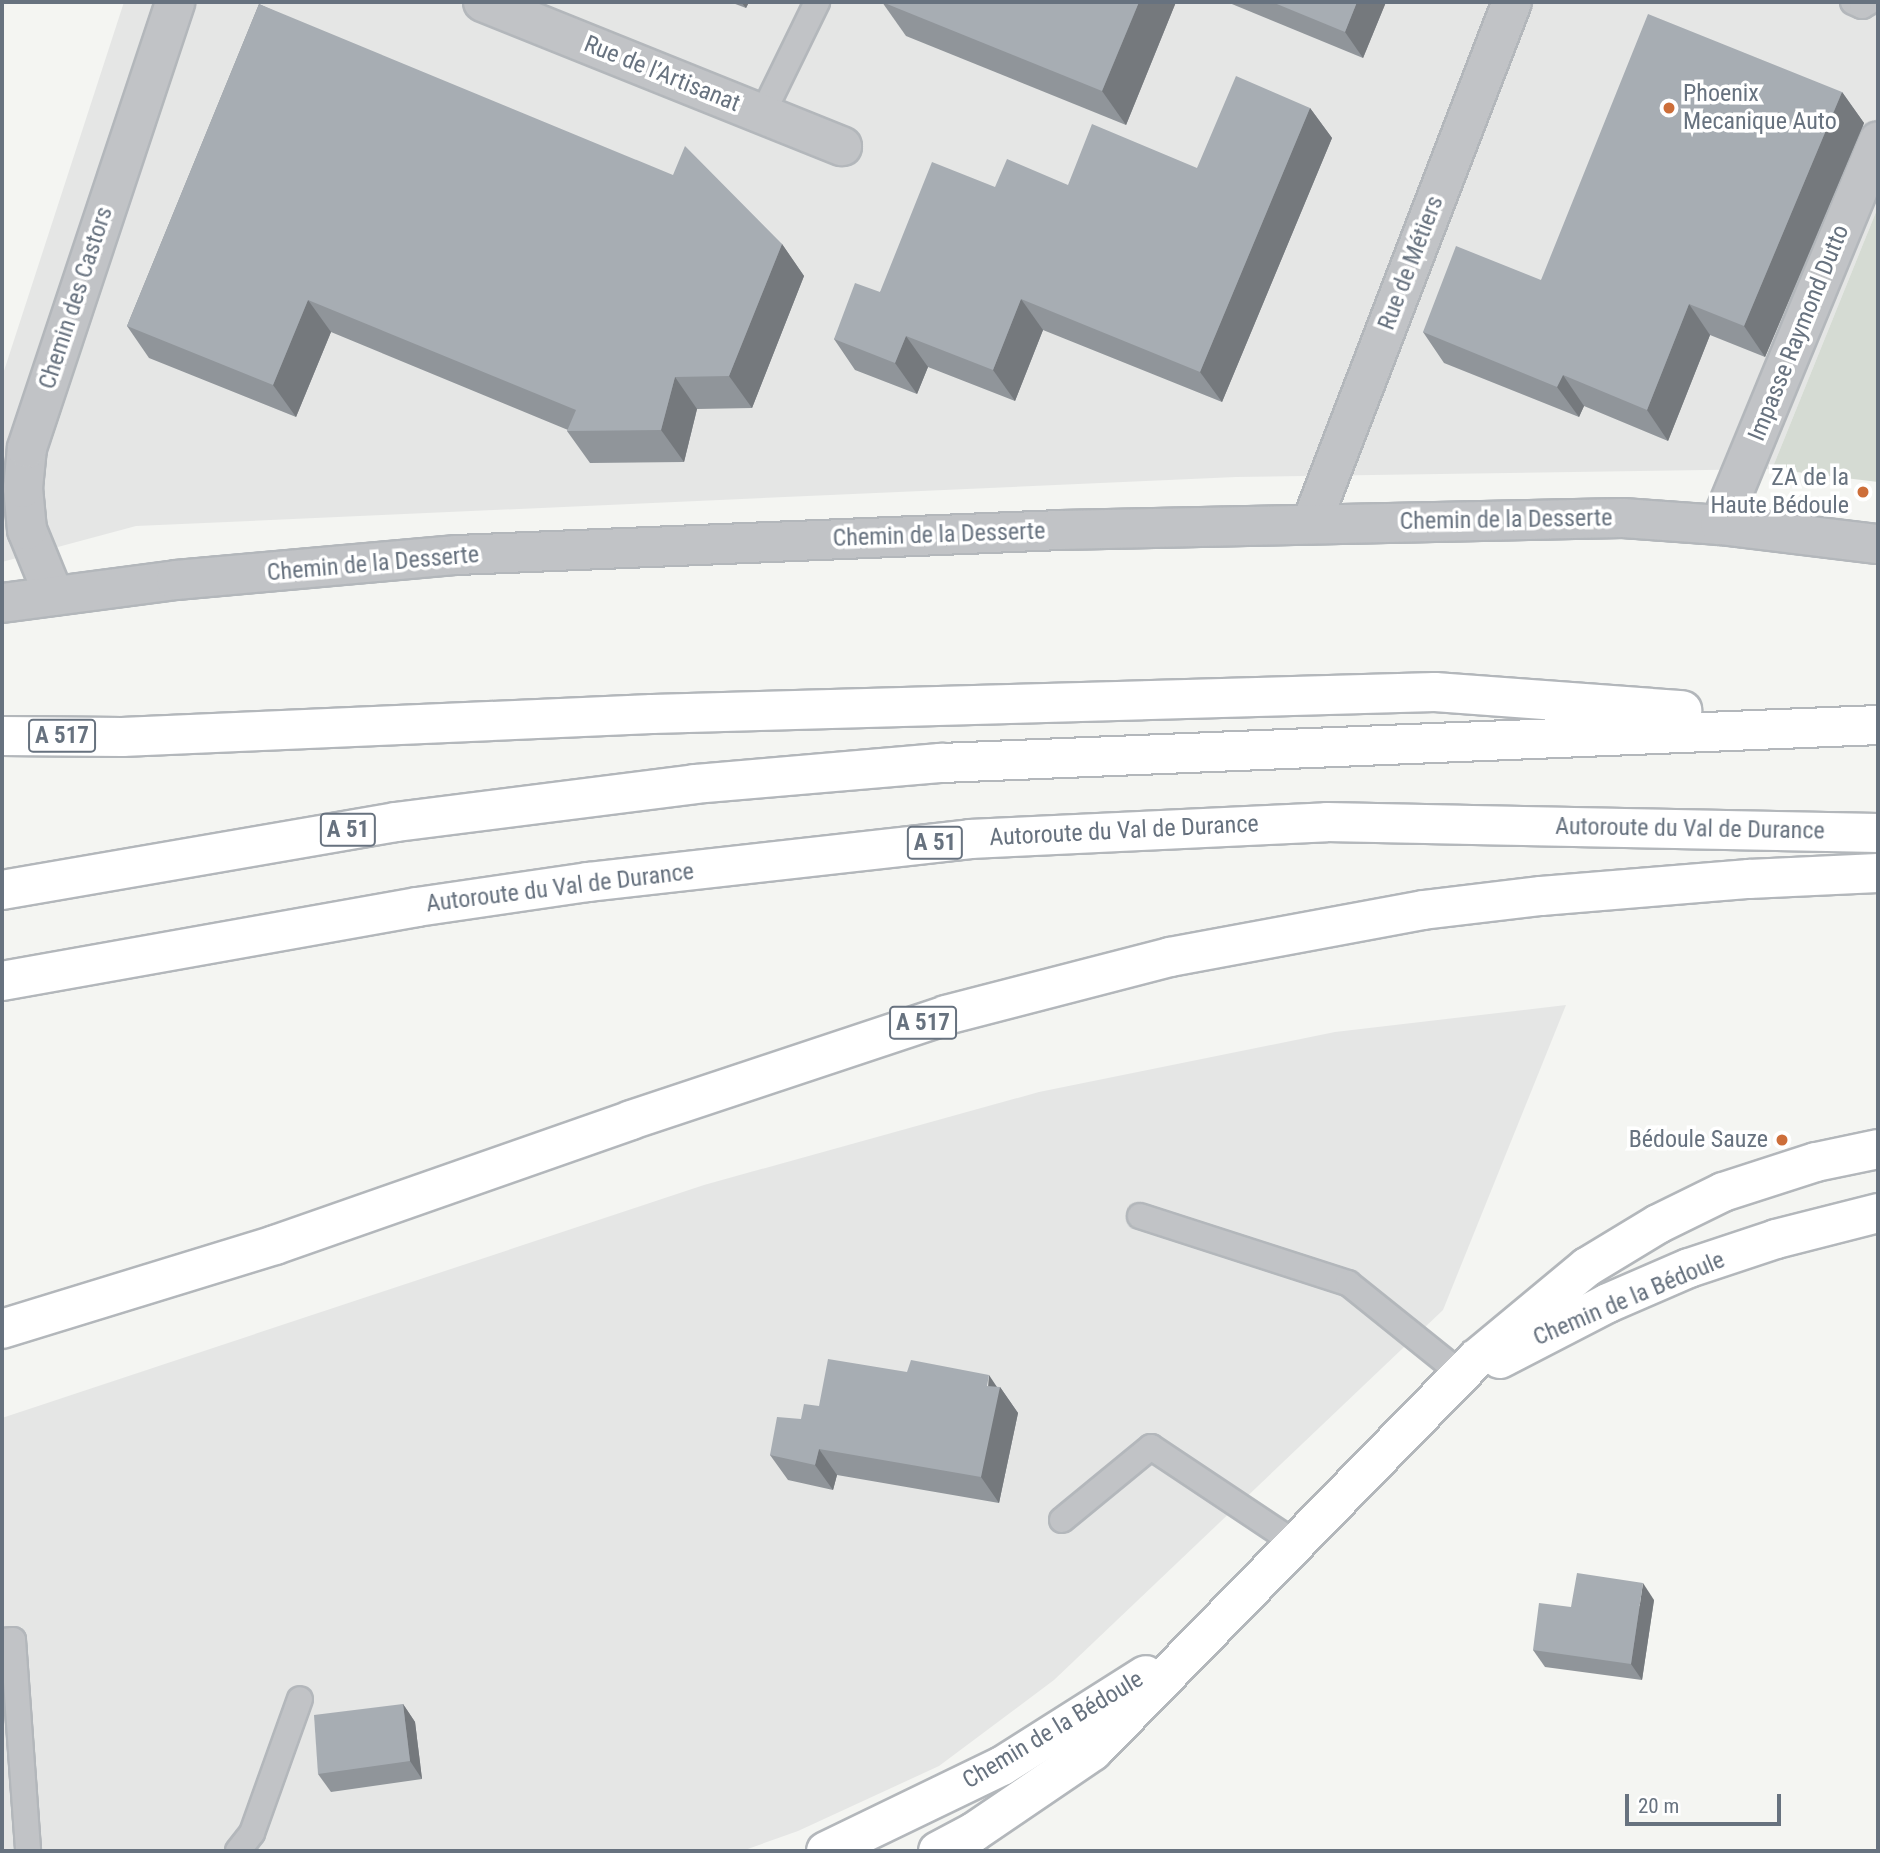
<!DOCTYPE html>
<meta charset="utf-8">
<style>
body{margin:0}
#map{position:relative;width:1880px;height:1853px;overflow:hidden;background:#f4f5f2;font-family:"Roboto Condensed",sans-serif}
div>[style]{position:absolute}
.built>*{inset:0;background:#e5e6e5}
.green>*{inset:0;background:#d5dbd3}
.roads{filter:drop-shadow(2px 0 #b3b7bb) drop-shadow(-2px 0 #b3b7bb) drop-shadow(0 2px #b3b7bb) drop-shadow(0 -2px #b3b7bb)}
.lane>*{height:24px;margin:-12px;padding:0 12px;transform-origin:12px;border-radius:12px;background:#c1c3c6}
.street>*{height:38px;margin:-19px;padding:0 19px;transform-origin:19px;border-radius:19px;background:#c1c3c6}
.secondary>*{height:38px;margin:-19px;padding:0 19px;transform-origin:19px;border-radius:19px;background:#fff}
.highway>*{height:38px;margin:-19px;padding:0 19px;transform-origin:19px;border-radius:19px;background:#fff}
.wall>*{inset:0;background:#90959a}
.shaded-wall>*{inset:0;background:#75797d}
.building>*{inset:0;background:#a7adb3}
.dots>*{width:19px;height:19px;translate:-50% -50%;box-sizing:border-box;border:4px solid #fff;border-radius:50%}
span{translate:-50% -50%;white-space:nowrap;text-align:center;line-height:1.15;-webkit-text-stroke:7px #fff;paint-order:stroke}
.shield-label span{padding:2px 5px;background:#fff;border:2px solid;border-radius:5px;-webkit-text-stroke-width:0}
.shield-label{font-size:23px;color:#67727f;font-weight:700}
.street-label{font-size:24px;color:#67727f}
.poi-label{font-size:24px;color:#67727f}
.left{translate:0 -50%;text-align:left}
.right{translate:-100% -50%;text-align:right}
.frame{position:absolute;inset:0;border:4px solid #67727f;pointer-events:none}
.scale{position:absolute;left:1625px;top:1794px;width:156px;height:32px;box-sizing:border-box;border:4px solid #67727f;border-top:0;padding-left:9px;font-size:21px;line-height:24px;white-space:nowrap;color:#67727f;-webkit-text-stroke:5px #fff;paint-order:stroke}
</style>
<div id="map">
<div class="built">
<i style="clip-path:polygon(124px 2px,1878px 2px,1878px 207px,1772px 469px,1236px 477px,136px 526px,2px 562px,2px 377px)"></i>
<i style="clip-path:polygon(1566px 1005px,1443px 1310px,1054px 1680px,939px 1766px,798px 1831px,742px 1851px,2px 1851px,2px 1418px,704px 1185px,1039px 1092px,1335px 1032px)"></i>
</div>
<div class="green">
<i style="clip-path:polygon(1878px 207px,1878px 482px,1772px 469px)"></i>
</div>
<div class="roads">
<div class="lane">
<i style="left:1853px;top:2px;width:10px;rotate:24deg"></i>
<i style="left:1862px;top:6px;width:8px;rotate:-30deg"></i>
<i style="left:762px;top:115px;width:126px;rotate:-64deg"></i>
<i style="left:1140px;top:1216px;width:219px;rotate:17.9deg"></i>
<i style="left:1348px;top:1283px;width:145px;rotate:38.8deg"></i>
<i style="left:1062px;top:1520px;width:115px;rotate:-39.4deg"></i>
<i style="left:1151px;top:1447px;width:173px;rotate:33.7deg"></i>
<i style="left:2px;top:1641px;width:11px;rotate:-5deg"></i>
<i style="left:13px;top:1640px;width:212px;rotate:85.9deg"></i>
<i style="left:238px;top:1851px;width:23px;rotate:-52deg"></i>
<i style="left:252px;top:1833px;width:142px;rotate:-70.3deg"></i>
</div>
<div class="street">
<i style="left:483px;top:2px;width:387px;rotate:21.9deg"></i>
<i style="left:1311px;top:524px;width:559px;rotate:-68.94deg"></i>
<i style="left:1720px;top:525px;width:415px;rotate:-67.6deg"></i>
<i style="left:54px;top:596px;width:71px;rotate:-112.2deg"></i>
<i style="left:27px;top:530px;width:42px;rotate:-95.4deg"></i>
<i style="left:23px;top:488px;width:40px;rotate:-84.3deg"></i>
<i style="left:27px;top:448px;width:470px;rotate:-71.6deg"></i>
<i style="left:2px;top:603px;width:176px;rotate:-7.5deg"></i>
<i style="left:176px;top:580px;width:282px;rotate:-5.1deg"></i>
<i style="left:457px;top:555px;width:604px;rotate:-2.37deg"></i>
<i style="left:1060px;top:530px;width:563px;rotate:-1.22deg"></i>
<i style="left:1623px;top:518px;width:97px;rotate:4.1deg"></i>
<i style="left:1720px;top:525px;width:159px;rotate:6.9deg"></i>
</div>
<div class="secondary">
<i style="left:1500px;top:1359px;width:122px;rotate:-27.4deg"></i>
<i style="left:1608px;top:1303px;width:88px;rotate:-23.4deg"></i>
<i style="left:1689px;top:1268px;width:92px;rotate:-18.4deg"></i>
<i style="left:1776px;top:1239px;width:105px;rotate:-14.3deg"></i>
<i style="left:826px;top:1851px;width:195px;rotate:-25.8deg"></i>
<i style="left:1002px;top:1766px;width:170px;rotate:-32.3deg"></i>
<i style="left:938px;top:1851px;width:41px;rotate:-27.8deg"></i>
<i style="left:974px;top:1832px;width:144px;rotate:-34.2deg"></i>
<i style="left:1093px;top:1751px;width:548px;rotate:-45.67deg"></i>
<i style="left:1476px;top:1359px;width:144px;rotate:-39.7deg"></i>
<i style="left:1587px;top:1267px;width:83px;rotate:-31.2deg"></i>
<i style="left:1658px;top:1224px;width:72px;rotate:-26.2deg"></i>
<i style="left:1723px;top:1192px;width:98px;rotate:-17.9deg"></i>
<i style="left:1816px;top:1162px;width:63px;rotate:-11.8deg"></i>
</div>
<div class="highway">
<i style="left:2px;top:736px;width:120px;rotate:0.5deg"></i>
<i style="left:122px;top:737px;width:530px;rotate:-2.48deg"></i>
<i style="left:652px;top:714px;width:783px;rotate:-1.61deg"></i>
<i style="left:1435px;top:692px;width:248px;rotate:4.2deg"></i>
<i style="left:2px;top:890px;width:400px;rotate:-9.8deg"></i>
<i style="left:396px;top:822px;width:301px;rotate:-7.2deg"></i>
<i style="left:695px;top:784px;width:247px;rotate:-4.9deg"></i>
<i style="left:941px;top:763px;width:938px;rotate:-2.32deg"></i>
<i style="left:2px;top:981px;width:422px;rotate:-10.1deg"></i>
<i style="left:417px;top:907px;width:173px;rotate:-8.3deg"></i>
<i style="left:588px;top:882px;width:384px;rotate:-6.4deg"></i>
<i style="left:970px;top:839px;width:357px;rotate:-2.7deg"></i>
<i style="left:1327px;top:822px;width:551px;rotate:1.14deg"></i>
<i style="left:2px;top:1329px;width:286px;rotate:-17.1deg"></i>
<i style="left:275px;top:1245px;width:377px;rotate:-19.3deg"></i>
<i style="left:631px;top:1120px;width:332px;rotate:-18.4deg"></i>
<i style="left:946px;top:1015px;width:231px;rotate:-14.5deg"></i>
<i style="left:1170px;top:957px;width:257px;rotate:-10.5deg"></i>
<i style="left:1423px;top:910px;width:119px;rotate:-6.8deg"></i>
<i style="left:1541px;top:896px;width:209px;rotate:-4.7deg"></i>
<i style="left:1749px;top:879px;width:129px;rotate:-2.7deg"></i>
</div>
</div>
<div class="wall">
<i style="clip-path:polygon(730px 2px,749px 2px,746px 8px)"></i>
<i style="clip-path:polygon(882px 2px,1176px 2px,1126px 125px,906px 36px)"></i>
<i style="clip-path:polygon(1227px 2px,1386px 2px,1363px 58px)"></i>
<i style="clip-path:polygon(259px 4px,782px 244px,804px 276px,752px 408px,697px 409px,684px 462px,590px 463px,567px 431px,568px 430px,331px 332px,296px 417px,149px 358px,127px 326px)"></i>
<i style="clip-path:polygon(1842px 92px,1864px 123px,1765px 357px,1710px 335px,1668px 441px,1584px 406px,1579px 417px,1444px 363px,1423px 332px,1541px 280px)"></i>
<i style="clip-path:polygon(1310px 108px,1332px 138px,1222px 402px,1043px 330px,1015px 401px,928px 367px,917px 394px,855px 370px,834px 339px,880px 292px,995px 187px,1068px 185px,1197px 168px)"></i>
<i style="clip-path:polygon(1000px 1387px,1018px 1413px,999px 1503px,837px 1475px,833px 1490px,788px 1480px,770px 1455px,801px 1419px,819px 1406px)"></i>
<i style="clip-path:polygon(1654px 1600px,1642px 1680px,1545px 1667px,1533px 1650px)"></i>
<i style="clip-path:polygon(403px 1704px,415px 1722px,422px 1779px,331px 1792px,318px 1774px)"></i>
</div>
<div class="shaded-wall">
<i style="clip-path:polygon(741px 2px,749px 2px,746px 8px)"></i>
<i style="clip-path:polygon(1139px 2px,1176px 2px,1126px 125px,1102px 91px)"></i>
<i style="clip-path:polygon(1357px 2px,1386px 2px,1363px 58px,1345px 32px)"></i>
<i style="clip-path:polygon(1842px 92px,1864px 123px,1765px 357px,1744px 326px)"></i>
<i style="clip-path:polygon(1310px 108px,1332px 138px,1222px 402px,1200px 372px)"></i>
<i style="clip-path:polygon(782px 244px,804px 276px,752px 408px,729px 376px)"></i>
<i style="clip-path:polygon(1021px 299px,1043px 330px,1015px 401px,993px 370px)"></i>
<i style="clip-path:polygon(308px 300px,331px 332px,296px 417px,273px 385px)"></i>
<i style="clip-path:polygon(1689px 304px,1710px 335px,1668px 441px,1647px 410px)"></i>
<i style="clip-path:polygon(906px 336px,928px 367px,917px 394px,895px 363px)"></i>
<i style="clip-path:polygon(1563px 375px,1584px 406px,1579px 417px,1557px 387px)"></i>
<i style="clip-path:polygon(675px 377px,697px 409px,684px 462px,661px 430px)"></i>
<i style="clip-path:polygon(989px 1375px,999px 1390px,1000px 1387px,1018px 1413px,999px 1503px,981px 1477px)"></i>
<i style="clip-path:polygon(819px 1449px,837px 1475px,833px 1490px,815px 1465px)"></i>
<i style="clip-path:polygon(1643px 1583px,1654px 1600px,1642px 1680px,1631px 1664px)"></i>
<i style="clip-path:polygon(403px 1704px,415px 1722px,422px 1779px,410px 1761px)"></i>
</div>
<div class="building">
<i style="clip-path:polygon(882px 2px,1139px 2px,1102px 91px)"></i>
<i style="clip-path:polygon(1272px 2px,1357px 2px,1345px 32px)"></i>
<i style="clip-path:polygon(259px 4px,673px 175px,685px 146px,782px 244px,729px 376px,675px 377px,661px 430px,567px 431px,576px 410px,308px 300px,273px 385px,127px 326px)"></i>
<i style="clip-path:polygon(1648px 14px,1842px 92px,1744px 326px,1689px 304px,1647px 410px,1563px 375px,1557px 387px,1423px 332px,1456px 246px,1541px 280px)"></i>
<i style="clip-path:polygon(1236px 76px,1310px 108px,1200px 372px,1021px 299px,993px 370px,906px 336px,895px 363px,834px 339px,855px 283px,880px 292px,932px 162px,995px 187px,1007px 159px,1068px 185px,1092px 124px,1197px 168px)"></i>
<i style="clip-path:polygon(828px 1359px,907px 1372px,911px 1360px,989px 1375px,987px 1386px,1000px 1387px,981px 1477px,819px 1449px,815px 1465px,770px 1455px,777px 1417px,801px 1419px,804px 1404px,819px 1406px)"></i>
<i style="clip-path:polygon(1577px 1573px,1643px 1583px,1631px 1664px,1533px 1650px,1539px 1603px,1571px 1607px)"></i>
<i style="clip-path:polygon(403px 1704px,410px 1761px,318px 1774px,314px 1715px)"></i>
</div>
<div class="dots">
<i style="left:1669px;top:108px;background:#cd6e39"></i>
<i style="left:1863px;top:492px;background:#cd6e39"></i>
<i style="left:1782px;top:1140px;background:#cd6e39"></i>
</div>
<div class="shield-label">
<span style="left:62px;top:736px">A 517</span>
<span style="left:348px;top:830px">A 51</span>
<span style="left:935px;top:843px">A 51</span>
<span style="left:923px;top:1023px">A 517</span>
</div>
<div class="street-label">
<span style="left:662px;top:74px;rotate:22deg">Rue de l’Artisanat</span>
<span style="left:1411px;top:263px;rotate:-69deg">Rue de Métiers</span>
<span style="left:76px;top:298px;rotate:-72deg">Chemin des Castors</span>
<span style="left:1799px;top:333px;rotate:-68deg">Impasse Raymond Dutto</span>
<span style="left:1506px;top:520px;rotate:-1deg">Chemin de la Desserte</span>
<span style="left:939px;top:535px;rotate:-2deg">Chemin de la Desserte</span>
<span style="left:373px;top:564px;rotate:-5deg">Chemin de la Desserte</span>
<span style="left:1690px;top:829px;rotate:1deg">Autoroute du Val de Durance</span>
<span style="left:1124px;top:831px;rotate:-3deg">Autoroute du Val de Durance</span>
<span style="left:560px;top:888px;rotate:-7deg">Autoroute du Val de Durance</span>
<span style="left:1629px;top:1299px;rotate:-23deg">Chemin de la Bédoule</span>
<span style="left:1053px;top:1730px;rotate:-31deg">Chemin de la Bédoule</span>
</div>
<div class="poi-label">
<span class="left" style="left:1683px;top:108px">Phoenix<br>Mecanique Auto</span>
<span class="right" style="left:1849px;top:492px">ZA de la<br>Haute Bédoule</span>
<span class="right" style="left:1768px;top:1140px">Bédoule Sauze</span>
</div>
<div class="frame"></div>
<div class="scale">20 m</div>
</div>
